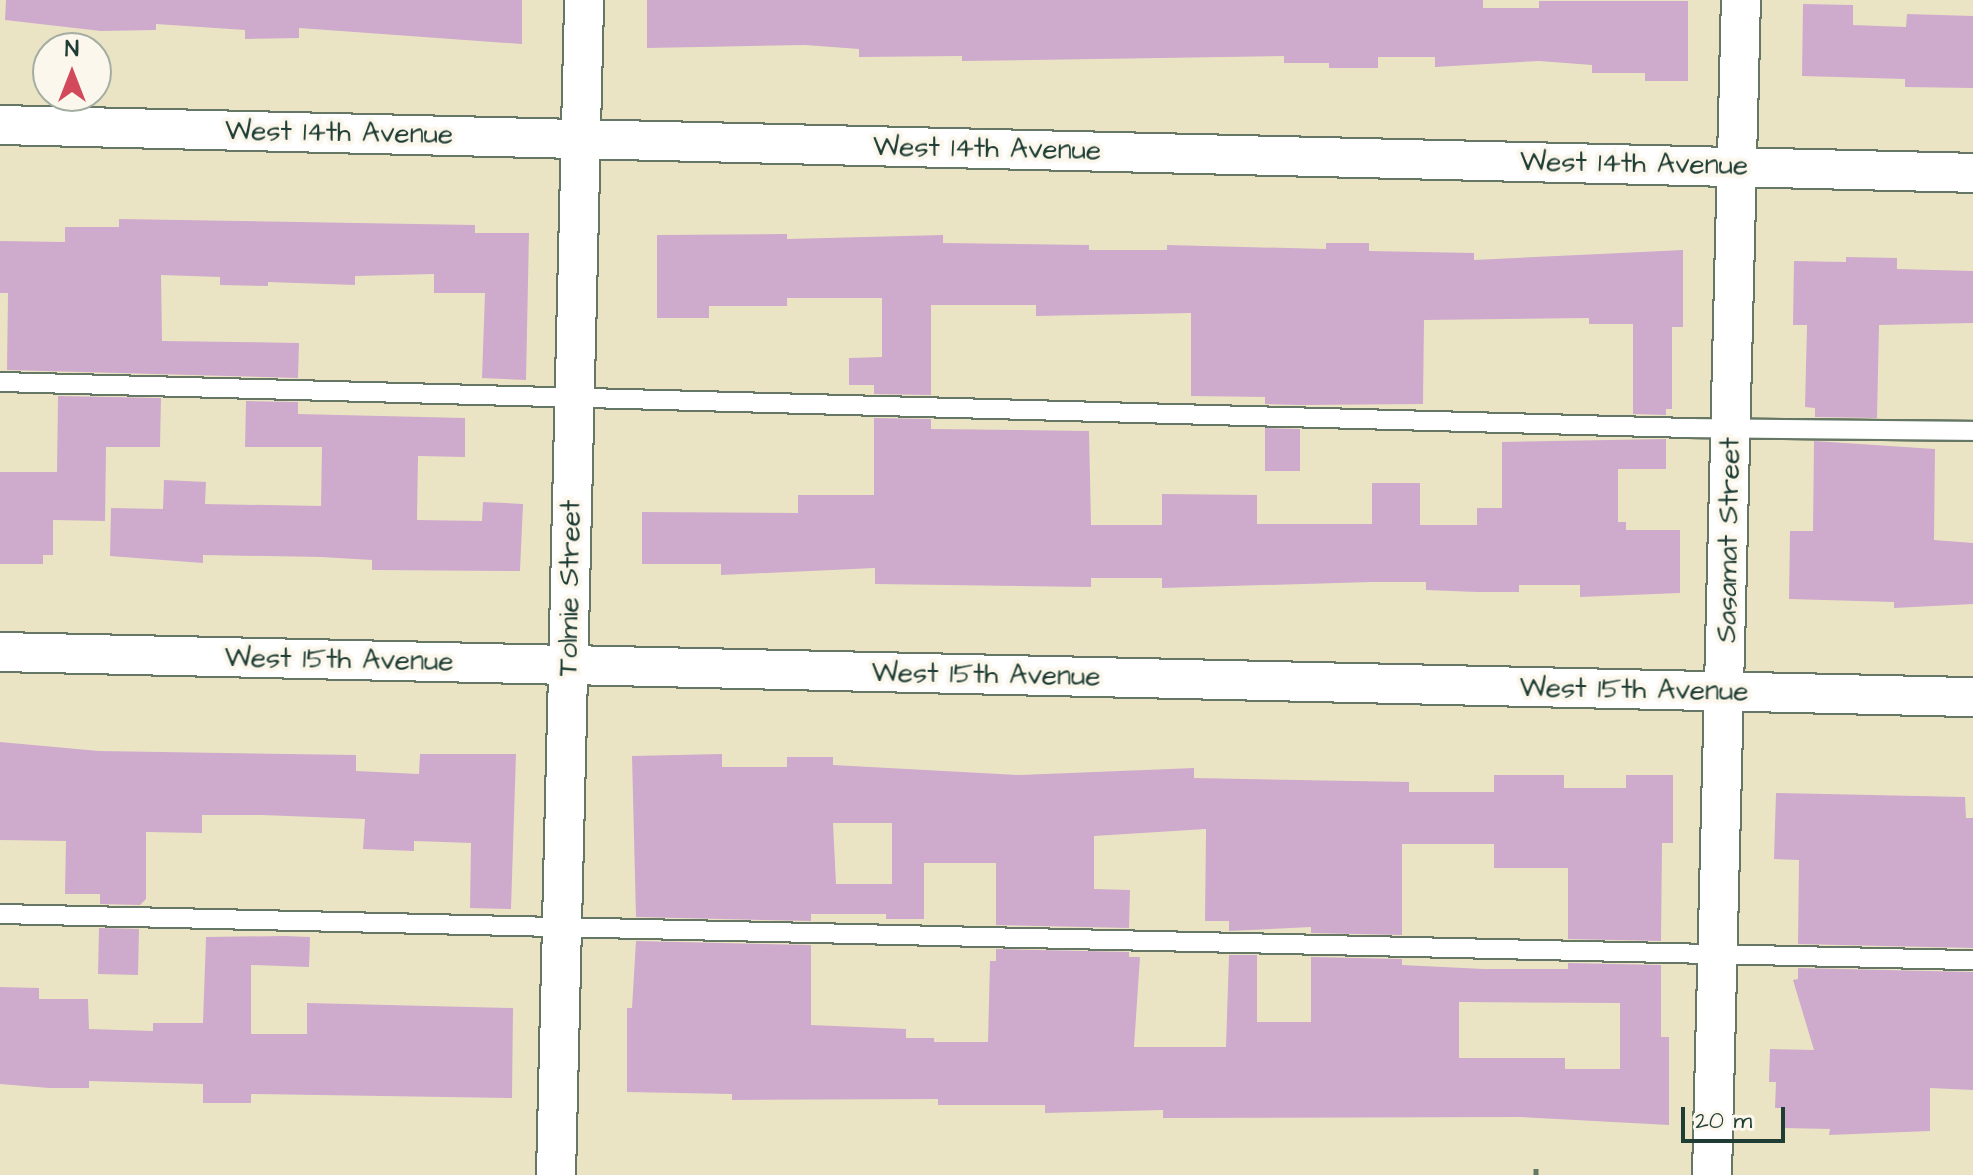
<!DOCTYPE html>
<style>
body{margin:0}
#map{position:relative;width:1973px;height:1175px;overflow:hidden;background:#ebe4c4;font-family:"Architects Daughter",sans-serif}
div>[style]{position:absolute}
.building>*{inset:0;background:#ceabcc}
.path>*{height:5px;margin-top:-2.5px;transform-origin:0;background:repeating-linear-gradient(90deg,#676 0 6px,transparent 0 12px)}
.roads{filter:drop-shadow(2px 0 #676) drop-shadow(-2px 0 #676) drop-shadow(0 2px #676) drop-shadow(0 -2px #676)}
.service>*{height:18px;margin:-9px;padding:0 9px;transform-origin:9px;border-radius:9px;background:#fff}
.minor>*{height:38px;margin:-19px;padding:0 19px;transform-origin:19px;border-radius:19px;background:#fff}
span{translate:-50% -50%;white-space:nowrap;text-align:center;line-height:1.15;-webkit-text-stroke:8px #fbf7ec;paint-order:stroke}
.street-label{font-size:28px;color:#1f3d34}
.north{position:absolute;left:32px;top:32px;width:80px;height:80px;box-sizing:border-box;background:#fbf7ec;border:2px solid #a3ada2;border-radius:50%;rotate:0deg;font-size:22px;font-weight:700;line-height:32px;text-align:center;color:#1f3d34}
.north::after{content:'';display:block;margin:auto;width:28px;height:36px;background:#d1495b;clip-path:polygon(50% 0,100% 100%,50% 72%,0 100%)}
.scale{position:absolute;left:1681px;top:1107px;width:104px;height:36px;box-sizing:border-box;border:4px solid #1f3d34;border-top:0;padding-left:10px;font-size:24px;line-height:28px;white-space:nowrap;color:#1f3d34;-webkit-text-stroke:6px #fbf7ec;paint-order:stroke}
</style>
<div id="map">
<div class="building">
<i style="clip-path:polygon(6px 0,522px 0,522px 44px,299px 28px,299px 38px,245px 39px,245px 30px,156px 24px,156px 30px,101px 31px,5px 20px)"></i>
<i style="clip-path:polygon(647px 0,1483px 0,1483px 8px,1539px 8px,1539px 1px,1688px 1px,1688px 81px,1645px 81px,1645px 73px,1592px 73px,1592px 65px,1539px 61px,1435px 67px,1435px 57px,1378px 57px,1378px 68px,1329px 68px,1329px 63px,1284px 63px,1284px 56px,962px 61px,962px 56px,859px 57px,859px 49px,805px 45px,647px 48px)"></i>
<i style="clip-path:polygon(1803px 4px,1853px 5px,1853px 25px,1906px 27px,1907px 14px,1973px 16px,1973px 88px,1905px 87px,1905px 79px,1802px 76px)"></i>
<i style="clip-path:polygon(119px 219px,475px 225px,475px 233px,529px 233px,526px 380px,482px 378px,485px 293px,434px 293px,434px 274px,355px 276px,355px 285px,268px 282px,268px 286px,220px 285px,220px 277px,161px 275px,162px 341px,299px 343px,298px 378px,7px 370px,8px 293px,0 293px,0 241px,65px 242px,65px 227px,119px 227px)"></i>
<i style="clip-path:polygon(787px 234px,787px 239px,943px 235px,943px 243px,1089px 245px,1089px 250px,1167px 250px,1167px 245px,1326px 249px,1326px 243px,1369px 243px,1369px 251px,1474px 253px,1474px 260px,1683px 250px,1683px 327px,1672px 327px,1672px 409px,1666px 409px,1666px 415px,1633px 414px,1633px 324px,1589px 324px,1589px 318px,1424px 320px,1423px 404px,1300px 405px,1265px 404px,1265px 397px,1191px 396px,1191px 313px,1036px 316px,1036px 305px,931px 305px,931px 395px,874px 394px,874px 385px,849px 385px,849px 358px,882px 357px,882px 298px,787px 298px,787px 306px,709px 306px,709px 318px,657px 318px,657px 235px)"></i>
<i style="clip-path:polygon(1846px 257px,1897px 258px,1897px 269px,1973px 271px,1973px 323px,1879px 325px,1877px 418px,1815px 417px,1815px 408px,1805px 407px,1807px 325px,1793px 325px,1794px 261px,1846px 262px)"></i>
<i style="clip-path:polygon(58px 396px,161px 398px,160px 447px,106px 447px,105px 521px,53px 520px,53px 555px,43px 555px,43px 564px,0 564px,0 472px,57px 472px)"></i>
<i style="clip-path:polygon(246px 401px,298px 402px,298px 414px,465px 418px,465px 457px,418px 456px,417px 520px,482px 521px,483px 502px,523px 504px,520px 571px,372px 570px,372px 560px,321px 557px,203px 555px,203px 563px,110px 556px,111px 508px,163px 509px,164px 480px,206px 482px,205px 504px,321px 506px,322px 447px,245px 447px)"></i>
<i style="clip-path:polygon(874px 418px,931px 419px,931px 429px,1089px 431px,1091px 525px,1162px 525px,1162px 494px,1257px 495px,1257px 524px,1372px 524px,1372px 483px,1420px 483px,1420px 525px,1477px 525px,1477px 508px,1502px 508px,1502px 442px,1666px 439px,1666px 469px,1618px 469px,1618px 522px,1626px 522px,1626px 530px,1680px 530px,1680px 593px,1580px 597px,1580px 585px,1519px 585px,1519px 592px,1477px 592px,1426px 590px,1426px 582px,1372px 582px,1162px 588px,1162px 578px,1091px 578px,1091px 587px,875px 584px,875px 568px,721px 575px,721px 564px,642px 564px,642px 512px,798px 513px,798px 495px,874px 495px)"></i>
<i style="clip-path:polygon(1265px 428px,1300px 429px,1300px 471px,1265px 471px)"></i>
<i style="clip-path:polygon(1814px 441px,1935px 449px,1934px 540px,1973px 543px,1973px 604px,1894px 608px,1894px 602px,1789px 599px,1790px 531px,1813px 531px)"></i>
<i style="clip-path:polygon(0 742px,99px 751px,356px 755px,356px 771px,419px 774px,420px 754px,516px 754px,511px 909px,470px 908px,471px 843px,414px 841px,414px 851px,363px 849px,365px 819px,262px 815px,202px 815px,202px 833px,146px 832px,146px 899px,140px 905px,100px 904px,100px 894px,65px 894px,66px 841px,0 840px)"></i>
<i style="clip-path:polygon(evenodd,722px 754px,722px 767px,787px 767px,787px 757px,833px 757px,833px 765px,1020px 775px,1194px 768px,1194px 778px,1409px 782px,1409px 792px,1494px 792px,1494px 775px,1564px 775px,1564px 788px,1626px 788px,1626px 775px,1673px 775px,1673px 843px,1662px 843px,1661px 941px,1568px 939px,1568px 868px,1494px 868px,1494px 844px,1402px 844px,1402px 935px,1311px 933px,1311px 927px,1229px 931px,1229px 921px,1205px 921px,1206px 829px,1094px 836px,1094px 889px,1130px 890px,1129px 928px,996px 925px,996px 863px,924px 863px,924px 919px,886px 919px,886px 914px,811px 914px,811px 921px,636px 917px,632px 756px,722px 754px,833px 823px,892px 823px,892px 884px,836px 884px,833px 823px)"></i>
<i style="clip-path:polygon(1776px 793px,1965px 797px,1966px 818px,1973px 818px,1973px 948px,1798px 944px,1799px 860px,1774px 859px)"></i>
<i style="clip-path:polygon(99px 928px,139px 929px,138px 975px,98px 974px)"></i>
<i style="clip-path:polygon(284px 936px,310px 937px,309px 967px,251px 965px,251px 1034px,307px 1034px,307px 1003px,513px 1008px,512px 1098px,251px 1094px,251px 1103px,203px 1103px,203px 1084px,89px 1081px,89px 1088px,49px 1088px,0 1084px,0 987px,39px 988px,39px 999px,88px 999px,89px 1029px,153px 1031px,153px 1023px,203px 1023px,206px 937px)"></i>
<i style="clip-path:polygon(evenodd,636px 941px,811px 945px,811px 1025px,906px 1029px,906px 1038px,934px 1038px,934px 1042px,988px 1042px,990px 961px,996px 961px,996px 949px,1129px 952px,1129px 957px,1140px 957px,1134px 1047px,1226px 1047px,1229px 955px,1257px 955px,1257px 1022px,1311px 1022px,1311px 957px,1402px 959px,1402px 965px,1484px 969px,1568px 969px,1568px 963px,1661px 965px,1661px 1037px,1669px 1037px,1669px 1125px,1519px 1117px,1163px 1118px,1163px 1110px,1045px 1113px,1045px 1105px,938px 1105px,938px 1099px,732px 1100px,732px 1094px,627px 1092px,627px 1008px,632px 1008px,636px 941px,1459px 1002px,1620px 1003px,1620px 1069px,1565px 1069px,1565px 1058px,1459px 1058px,1459px 1002px)"></i>
<i style="clip-path:polygon(1798px 968px,1973px 972px,1973px 1090px,1930px 1088px,1930px 1131px,1829px 1135px,1830px 1129px,1783px 1128px,1784px 1108px,1775px 1108px,1776px 1082px,1769px 1082px,1770px 1049px,1814px 1050px,1793px 980px,1798px 979px)"></i>
</div>
<div class="path">
<i style="left:1536px;top:1175px;width:7px;rotate:-90deg"></i>
</div>
<div class="roads">
<div class="service">
<i style="left:0;top:382px;width:1694px;rotate:1.56deg"></i>
<i style="left:1693px;top:428px;width:280px;rotate:0.6deg"></i>
<i style="left:0;top:914px;width:1974px;rotate:1.34deg"></i>
</div>
<div class="minor">
<i style="left:0;top:125px;width:1974px;rotate:1.39deg"></i>
<i style="left:0;top:652px;width:1974px;rotate:1.31deg"></i>
<i style="left:556px;top:1175px;width:1175px;rotate:-88.63deg"></i>
<i style="left:1712px;top:1175px;width:1175px;rotate:-88.59deg"></i>
</div>
</div>
<div class="street-label">
<span style="left:339px;top:133px;rotate:1deg">West 14th Avenue</span>
<span style="left:987px;top:149px;rotate:1deg">West 14th Avenue</span>
<span style="left:1634px;top:164px;rotate:1deg">West 14th Avenue</span>
<span style="left:1729px;top:540px;rotate:-89deg">Sasamat Street</span>
<span style="left:570px;top:588px;rotate:-89deg">Tolmie Street</span>
<span style="left:339px;top:660px;rotate:1deg">West 15th Avenue</span>
<span style="left:986px;top:675px;rotate:1deg">West 15th Avenue</span>
<span style="left:1634px;top:690px;rotate:1deg">West 15th Avenue</span>
</div>
<div class="north">N</div>
<div class="scale">20 m</div>
</div>
